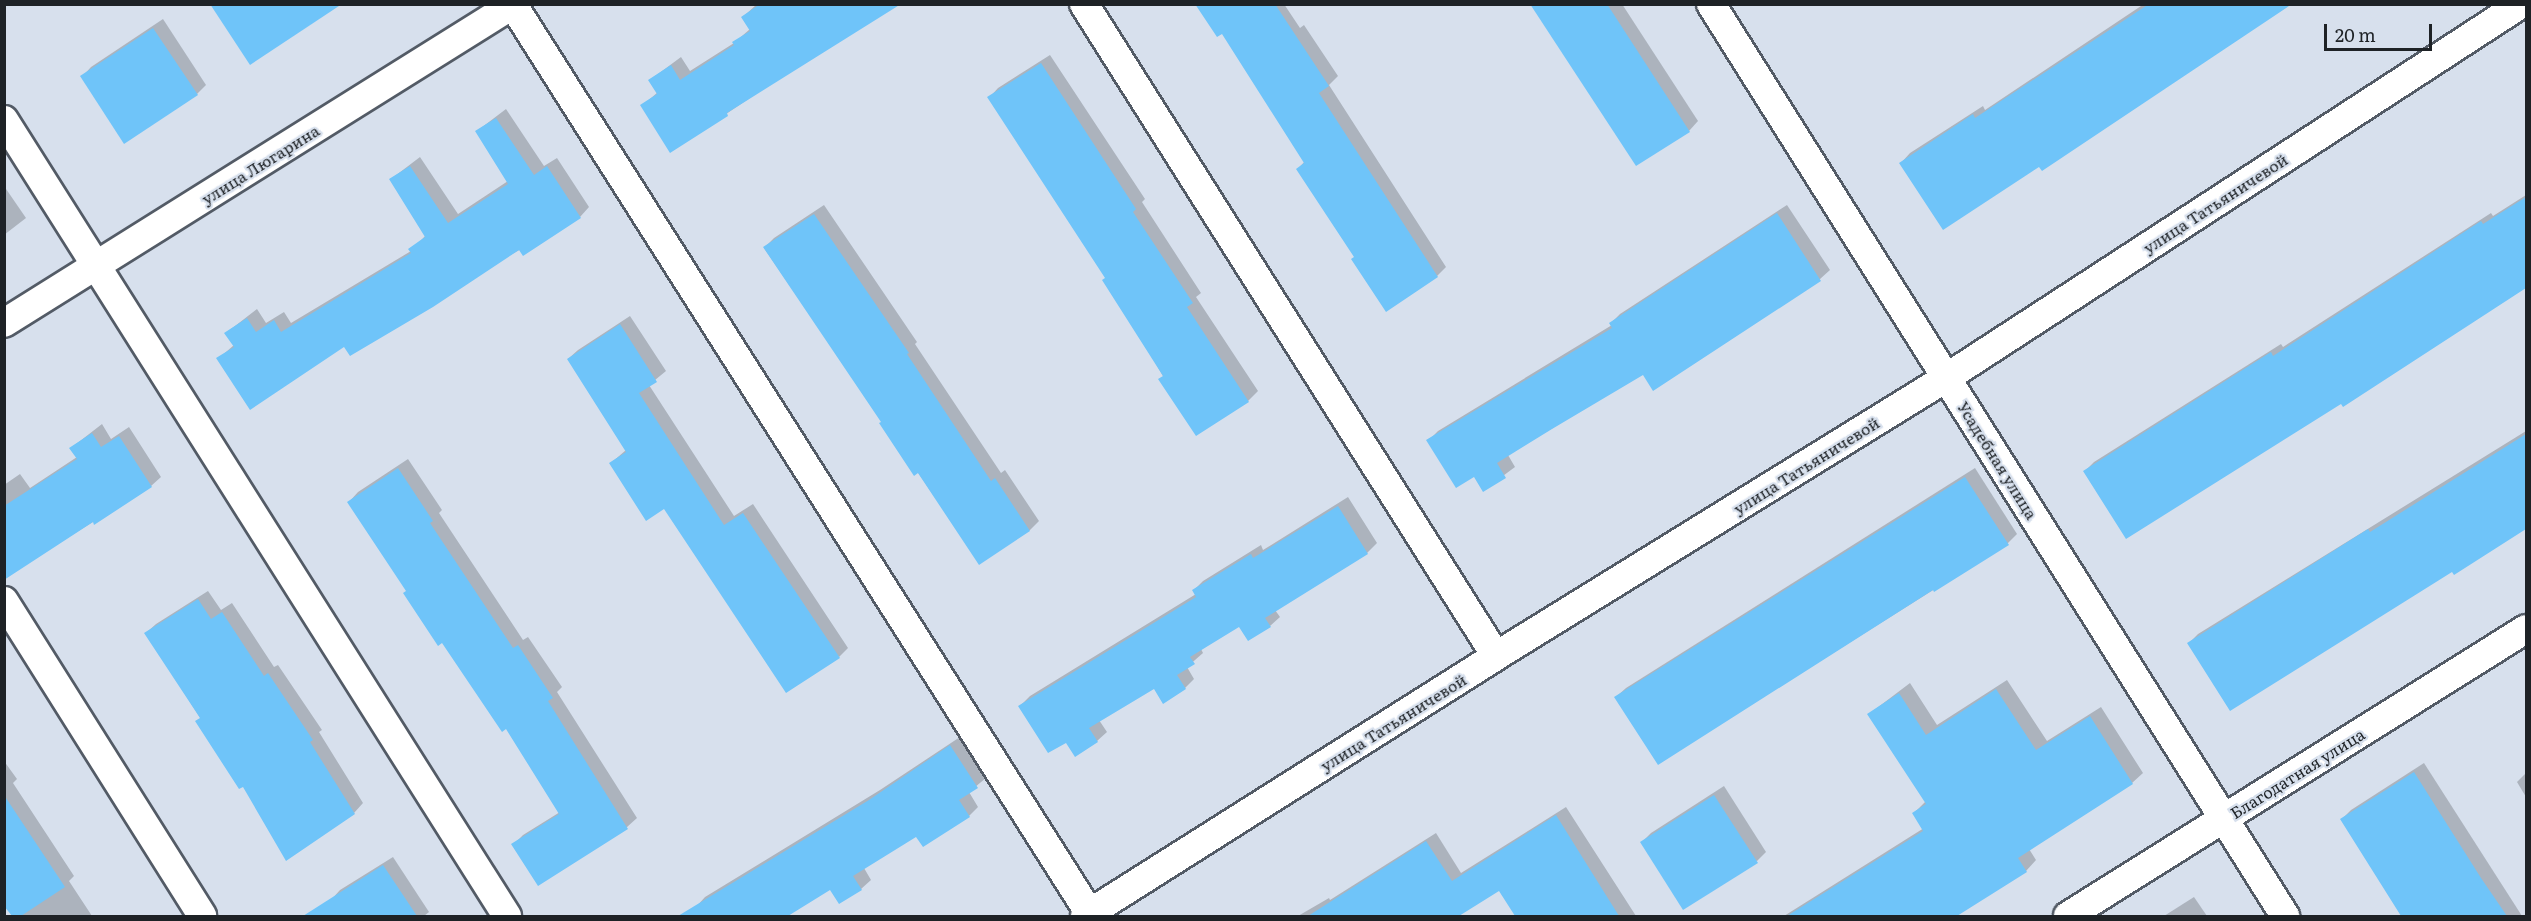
<!DOCTYPE html>
<meta charset="utf-8">
<style>
body{margin:0}
#map{position:relative;width:2531px;height:921px;overflow:hidden;background:#d7e0ed;font-family:Literata,serif}
div>[style]{position:absolute}
.shadow>*{inset:0;background:#0003}
.building>*{inset:0;background:#6fc4f9}
.roads{filter:drop-shadow(2px 0 #535b66) drop-shadow(-2px 0 #535b66) drop-shadow(0 2px #535b66) drop-shadow(0 -2px #535b66)}
.minor>*{height:28px;margin:-14px;padding:0 14px;transform-origin:14px;border-radius:14px;background:#fff}
span{translate:-50% -50%;white-space:nowrap;text-align:center;line-height:1.15;-webkit-text-stroke:4.5px #d7e0ed;paint-order:stroke}
.street-label{font-size:16px;color:#1e2226}
.frame{position:absolute;inset:0;border:6px solid #1e2226;pointer-events:none}
.scale{position:absolute;left:2324px;top:24px;width:108px;height:27px;box-sizing:border-box;border:3px solid #1e2226;border-top:0;padding-left:8px;font-size:18px;line-height:21px;white-space:nowrap;color:#1e2226;-webkit-text-stroke:4px #d7e0ed;paint-order:stroke}
</style>
<div id="map">
<div class="shadow">
<i style="clip-path:polygon(757px 4px,780px 4px,820px 51px,671px 151px,642px 106px,658px 92px,650px 80px,681px 57px,690px 71px,734px 43px,750px 29px,743px 17px)"></i>
<i style="clip-path:polygon(1197px 4px,1284px 4px,1300px 28px,1304px 25px,1338px 76px,1329px 85px,1446px 267px,1437px 276px,1356px 256px,1298px 169px,1305px 161px,1222px 32px)"></i>
<i style="clip-path:polygon(1537px 4px,1622px 4px,1698px 121px,1689px 131px)"></i>
<i style="clip-path:polygon(2144px 4px,2291px 4px,2039px 165px,1901px 163px,1910px 153px,1983px 106px,1985px 110px)"></i>
<i style="clip-path:polygon(163px 19px,206px 85px,197px 94px,82px 77px,91px 67px)"></i>
<i style="clip-path:polygon(1050px 55px,1145px 199px,1142px 202px,1201px 293px,1196px 297px,1258px 391px,1248px 401px,1196px 434px,1107px 278px,989px 98px,998px 88px)"></i>
<i style="clip-path:polygon(506px 109px,544px 166px,557px 158px,589px 207px,580px 217px,345px 345px,218px 359px,234px 345px,226px 333px,257px 309px,266px 323px,284px 312px,291px 323px,411px 251px,426px 235px,391px 179px,420px 157px,458px 214px,508px 181px,477px 131px)"></i>
<i style="clip-path:polygon(4px 186px,26px 218px,4px 235px)"></i>
<i style="clip-path:polygon(2526px 195px,2526px 287px,2343px 405px,2341px 402px,2085px 471px,2094px 462px,2281px 344px,2283px 347px,2491px 213px,2493px 216px)"></i>
<i style="clip-path:polygon(824px 205px,917px 342px,915px 344px,1001px 473px,1005px 470px,1039px 521px,1030px 530px,980px 563px,764px 248px,774px 238px)"></i>
<i style="clip-path:polygon(1787px 205px,1830px 270px,1820px 279px,1654px 388px,1643px 373px,1508px 455px,1515px 467px,1484px 490px,1475px 475px,1428px 441px,1438px 431px,1612px 325px,1611px 323px,1620px 314px)"></i>
<i style="clip-path:polygon(630px 316px,666px 371px,649px 385px,734px 516px,753px 504px,848px 648px,839px 657px,611px 463px,626px 450px,568px 359px,578px 350px)"></i>
<i style="clip-path:polygon(102px 424px,111px 439px,129px 427px,161px 477px,151px 486px,4px 577px,4px 485px,20px 474px,30px 488px,77px 457px,71px 448px)"></i>
<i style="clip-path:polygon(2526px 431px,2526px 528px,2455px 573px,2452px 570px,2189px 643px,2198px 634px)"></i>
<i style="clip-path:polygon(408px 459px,442px 510px,439px 513px,523px 640px,528px 637px,562px 687px,557px 692px,637px 818px,627px 827px,538px 884px,513px 845px,523px 835px,560px 812px,506px 727px,408px 591px,349px 502px,358px 492px)"></i>
<i style="clip-path:polygon(1975px 468px,2017px 534px,2008px 543px,1658px 763px,1616px 697px,1626px 688px)"></i>
<i style="clip-path:polygon(1348px 497px,1377px 543px,1367px 553px,1275px 610px,1280px 617px,1270px 626px,1240px 625px,1201px 649px,1203px 653px,1187px 667px,1194px 679px,1185px 688px,1155px 687px,1099px 720px,1107px 732px,1097px 741px,1067px 740px,1020px 706px,1030px 696px,1196px 594px,1194px 590px,1203px 581px,1261px 545px,1263px 550px)"></i>
<i style="clip-path:polygon(208px 591px,221px 610px,232px 603px,274px 667px,278px 665px,322px 730px,319px 732px,363px 803px,354px 813px,243px 785px,146px 633px,156px 624px)"></i>
<i style="clip-path:polygon(2007px 680px,2047px 741px,2101px 707px,2143px 773px,2132px 783px,2029px 849px,2036px 860px,2026px 871px,1967px 897px,1936px 916px,1784px 916px,1924px 828px,1914px 813px,1926px 801px,1869px 714px,1910px 683px,1937px 725px)"></i>
<i style="clip-path:polygon(960px 737px,986px 778px,969px 792px,978px 807px,969px 816px,917px 835px,864px 868px,871px 880px,861px 889px,840px 902px,831px 888px,784px 916px,692px 916px,699px 912px,696px 907px,705px 897px,880px 790px)"></i>
<i style="clip-path:polygon(4px 761px,17px 779px,13px 783px,74px 876px,69px 881px,92px 916px,13px 916px,4px 903px)"></i>
<i style="clip-path:polygon(2424px 763px,2522px 916px,2404px 916px,2342px 819px,2351px 810px)"></i>
<i style="clip-path:polygon(2526px 773px,2526px 797px,2517px 782px)"></i>
<i style="clip-path:polygon(1724px 786px,1766px 852px,1757px 861px,1642px 842px,1651px 833px)"></i>
<i style="clip-path:polygon(1566px 807px,1636px 916px,1517px 916px,1499px 889px,1456px 916px,1298px 916px,1329px 898px,1330px 900px,1436px 833px,1461px 873px)"></i>
<i style="clip-path:polygon(393px 857px,429px 912px,424px 916px,342px 916px,331px 900px,340px 890px)"></i>
<i style="clip-path:polygon(2194px 897px,2207px 916px,2164px 916px)"></i>
</div>
<div class="building">
<i style="clip-path:polygon(210px 4px,342px 4px,250px 65px)"></i>
<i style="clip-path:polygon(760px 4px,901px 4px,727px 113px,728px 116px,670px 153px,640px 105px,657px 94px,648px 80px,671px 65px,680px 80px,734px 45px,732px 42px,750px 31px,741px 17px)"></i>
<i style="clip-path:polygon(1195px 4px,1275px 4px,1329px 86px,1319px 93px,1438px 277px,1386px 312px,1351px 259px,1354px 257px,1296px 169px,1304px 163px,1222px 34px,1217px 37px)"></i>
<i style="clip-path:polygon(1530px 4px,1607px 4px,1690px 132px,1636px 166px)"></i>
<i style="clip-path:polygon(2149px 4px,2292px 4px,2042px 171px,2039px 167px,1943px 230px,1899px 163px,1973px 114px,1975px 118px)"></i>
<i style="clip-path:polygon(153px 28px,198px 95px,124px 144px,80px 76px)"></i>
<i style="clip-path:polygon(1041px 63px,1136px 209px,1133px 212px,1193px 303px,1187px 307px,1249px 402px,1196px 436px,1158px 379px,1163px 376px,1102px 280px,1105px 278px,987px 97px)"></i>
<i style="clip-path:polygon(496px 118px,534px 175px,547px 166px,581px 218px,523px 256px,519px 250px,433px 307px,350px 356px,344px 347px,250px 410px,216px 358px,234px 347px,224px 333px,247px 318px,256px 332px,274px 320px,281px 332px,411px 253px,408px 249px,425px 237px,389px 179px,410px 166px,448px 223px,508px 184px,475px 131px)"></i>
<i style="clip-path:polygon(2526px 197px,2526px 288px,2343px 407px,2341px 404px,2126px 539px,2083px 471px,2271px 352px,2273px 356px,2481px 221px,2483px 224px)"></i>
<i style="clip-path:polygon(1777px 213px,1821px 281px,1653px 391px,1643px 375px,1552px 429px,1497px 463px,1506px 478px,1483px 492px,1474px 477px,1456px 488px,1426px 440px,1612px 328px,1609px 323px)"></i>
<i style="clip-path:polygon(814px 214px,909px 353px,907px 354px,991px 481px,995px 478px,1030px 531px,979px 565px,918px 473px,914px 476px,879px 423px,881px 422px,763px 247px)"></i>
<i style="clip-path:polygon(620px 324px,657px 382px,639px 393px,724px 525px,743px 513px,840px 658px,786px 693px,664px 509px,646px 521px,609px 463px,626px 452px,567px 359px)"></i>
<i style="clip-path:polygon(92px 433px,101px 447px,119px 436px,152px 487px,94px 525px,93px 522px,4px 580px,4px 506px,77px 459px,69px 448px)"></i>
<i style="clip-path:polygon(2526px 434px,2526px 529px,2454px 575px,2452px 572px,2230px 711px,2187px 643px,2368px 529px,2370px 532px)"></i>
<i style="clip-path:polygon(398px 468px,433px 521px,430px 523px,513px 648px,518px 645px,553px 698px,548px 701px,628px 829px,538px 886px,511px 844px,559px 814px,506px 729px,502px 732px,442px 643px,438px 646px,403px 593px,406px 591px,347px 502px)"></i>
<i style="clip-path:polygon(1965px 477px,2009px 545px,1934px 592px,1933px 590px,1658px 765px,1614px 697px)"></i>
<i style="clip-path:polygon(1338px 506px,1368px 554px,1265px 618px,1271px 627px,1248px 641px,1239px 627px,1190px 657px,1195px 664px,1177px 675px,1186px 689px,1163px 704px,1154px 689px,1089px 728px,1098px 742px,1075px 757px,1066px 743px,1048px 753px,1018px 706px,1196px 597px,1192px 590px,1251px 554px,1253px 558px)"></i>
<i style="clip-path:polygon(198px 599px,211px 619px,222px 612px,264px 676px,268px 673px,313px 740px,310px 742px,355px 814px,286px 861px,243px 787px,239px 789px,195px 721px,200px 718px,144px 633px)"></i>
<i style="clip-path:polygon(1996px 689px,2036px 750px,2090px 716px,2133px 784px,2018px 858px,2027px 872px,1957px 916px,1787px 916px,1923px 831px,1912px 813px,1926px 804px,1867px 714px,1899px 693px,1926px 735px)"></i>
<i style="clip-path:polygon(950px 745px,978px 788px,959px 800px,970px 817px,923px 847px,916px 837px,853px 876px,862px 890px,839px 904px,830px 890px,788px 916px,678px 916px,869px 800px)"></i>
<i style="clip-path:polygon(2414px 772px,2481px 878px,2507px 916px,2401px 916px,2340px 819px)"></i>
<i style="clip-path:polygon(4px 795px,65px 887px,21px 916px,12px 916px,4px 906px)"></i>
<i style="clip-path:polygon(1714px 795px,1758px 863px,1683px 910px,1640px 842px)"></i>
<i style="clip-path:polygon(1556px 815px,1619px 916px,1515px 916px,1499px 891px,1459px 916px,1308px 916px,1426px 841px,1452px 881px)"></i>
<i style="clip-path:polygon(383px 865px,417px 916px,303px 916px)"></i>
</div>
<div class="roads">
<div class="minor">
<i style="left:1084px;top:4px;width:771px;rotate:57.71deg"></i>
<i style="left:1711px;top:4px;width:1078px;rotate:57.81deg"></i>
<i style="left:513px;top:5px;width:1077px;rotate:57.59deg"></i>
<i style="left:4px;top:120px;width:942px;rotate:57.71deg"></i>
<i style="left:4px;top:323px;width:602px;rotate:-32.03deg"></i>
<i style="left:4px;top:601px;width:372px;rotate:57.8deg"></i>
<i style="left:1085px;top:916px;width:486px;rotate:-32.3deg"></i>
<i style="left:1496px;top:656px;width:529px;rotate:-31.71deg"></i>
<i style="left:1946px;top:378px;width:686px;rotate:-33.04deg"></i>
<i style="left:2068px;top:916px;width:540px;rotate:-32.07deg"></i>
</div>
</div>
<div class="street-label">
<span style="left:260px;top:164px;rotate:-32deg">улица Люгарина</span>
<span style="left:2215px;top:203px;rotate:-33deg">улица Татьяничевой</span>
<span style="left:1998px;top:460px;rotate:58deg">Усадебная улица</span>
<span style="left:1806px;top:465px;rotate:-32deg">улица Татьяничевой</span>
<span style="left:1393px;top:722px;rotate:-32deg">улица Татьяничевой</span>
<span style="left:2297px;top:773px;rotate:-32deg">Благодатная улица</span>
</div>
<div class="frame"></div>
<div class="scale">20 m</div>
</div>
